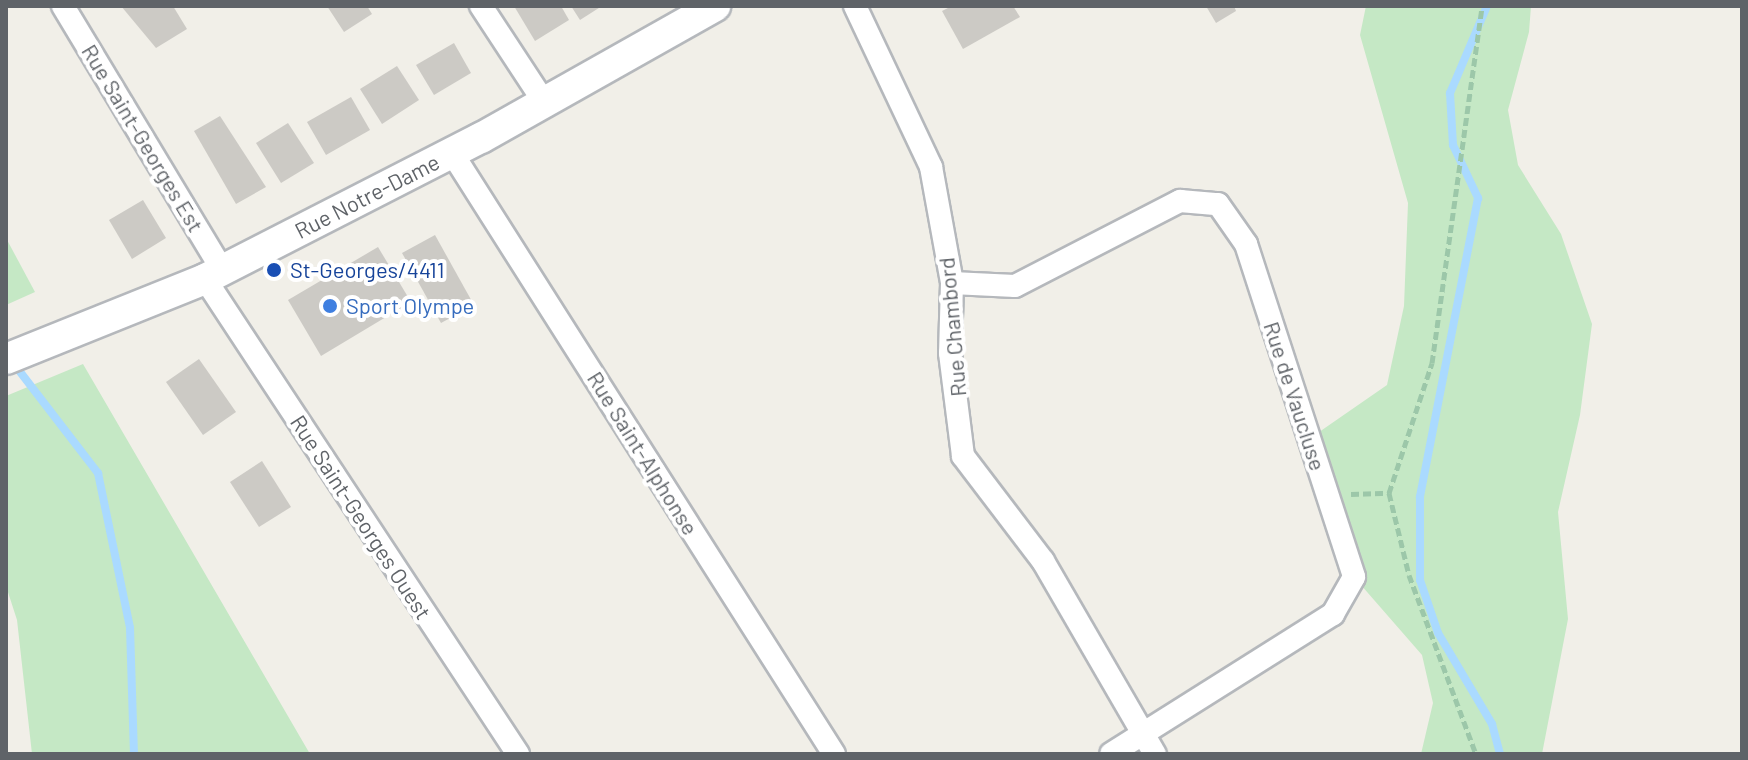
<!DOCTYPE html>
<style>
body{margin:0}
#map{position:relative;width:1748px;height:760px;overflow:hidden;background:#f1efe8;font-family:Barlow,sans-serif}
div>[style]{position:absolute}
.green>*{inset:0;background:#c5e8c5}
.stream>*{height:8px;margin:-4px;padding:0 4px;transform-origin:4px;border-radius:4px;background:#aadaff}
.building>*{inset:0;background:#cccac5}
.path>*{height:5px;margin-top:-2.5px;transform-origin:0;background:repeating-linear-gradient(90deg,#9cc7a9 0 8px,transparent 0 12px)}
.roads{filter:drop-shadow(2px 0 #b5b8bc) drop-shadow(-2px 0 #b5b8bc) drop-shadow(0 2px #b5b8bc) drop-shadow(0 -2px #b5b8bc)}
.street>*{height:22px;margin:-11px;padding:0 11px;transform-origin:11px;border-radius:11px;background:#fff}
.secondary>*{height:30px;margin:-15px;padding:0 15px;transform-origin:15px;border-radius:15px;background:#fff}
.dots>*{width:22px;height:22px;translate:-50% -50%;box-sizing:border-box;border:4px solid #fff;border-radius:50%}
span{translate:-50% -50%;white-space:nowrap;text-align:center;line-height:1.15;-webkit-text-stroke:8px #fff;paint-order:stroke}
.street-label{font-size:22px;color:#5f6368}
.transit-label{font-size:22px;color:#164399}
.left{translate:0 -50%;text-align:left}
.shop-label{font-size:22px;color:#366cbe}
.frame{position:absolute;inset:0;border:8px solid #5f6368;pointer-events:none}
</style>
<div id="map">
<div class="green">
<i style="clip-path:polygon(1366px 6px,1531px 6px,1529px 32px,1508px 110px,1518px 165px,1561px 234px,1592px 324px,1580px 415px,1558px 512px,1568px 619px,1542px 754px,1421px 754px,1433px 703px,1422px 655px,1354px 577px,1309px 439px,1387px 385px,1404px 306px,1408px 203px,1360px 35px)"></i>
<i style="clip-path:polygon(6px 238px,35px 292px,6px 305px)"></i>
<i style="clip-path:polygon(83px 364px,310px 754px,32px 754px,17px 620px,6px 586px,6px 396px)"></i>
</div>
<div class="stream">
<i style="left:1487px;top:6px;width:95px;rotate:113deg"></i>
<i style="left:1450px;top:93px;width:52px;rotate:86.7deg"></i>
<i style="left:1453px;top:145px;width:59px;rotate:64.7deg"></i>
<i style="left:1478px;top:198px;width:305px;rotate:101deg"></i>
<i style="left:1420px;top:497px;width:83px;rotate:90deg"></i>
<i style="left:1420px;top:580px;width:56px;rotate:71.2deg"></i>
<i style="left:1438px;top:633px;width:106px;rotate:59.3deg"></i>
<i style="left:1492px;top:724px;width:31px;rotate:75deg"></i>
<i style="left:14px;top:364px;width:138px;rotate:52.4deg"></i>
<i style="left:98px;top:473px;width:158px;rotate:78.3deg"></i>
<i style="left:130px;top:628px;width:126px;rotate:88.2deg"></i>
</div>
<div class="building">
<i style="clip-path:polygon(121px 6px,173px 6px,187px 29px,156px 48px)"></i>
<i style="clip-path:polygon(327px 6px,367px 6px,372px 14px,344px 32px)"></i>
<i style="clip-path:polygon(514px 6px,561px 6px,569px 20px,535px 41px)"></i>
<i style="clip-path:polygon(571px 6px,602px 6px,580px 20px)"></i>
<i style="clip-path:polygon(952px 6px,1013px 6px,1020px 17px,963px 49px,942px 11px)"></i>
<i style="clip-path:polygon(1206px 6px,1234px 6px,1236px 11px,1216px 23px)"></i>
<i style="clip-path:polygon(454px 43px,471px 73px,434px 95px,416px 65px)"></i>
<i style="clip-path:polygon(397px 66px,419px 100px,382px 124px,360px 89px)"></i>
<i style="clip-path:polygon(351px 97px,370px 130px,326px 155px,307px 122px)"></i>
<i style="clip-path:polygon(220px 116px,266px 187px,236px 204px,194px 131px)"></i>
<i style="clip-path:polygon(288px 123px,314px 163px,281px 183px,256px 143px)"></i>
<i style="clip-path:polygon(143px 200px,166px 238px,132px 259px,109px 220px)"></i>
<i style="clip-path:polygon(435px 235px,474px 305px,441px 323px,402px 253px)"></i>
<i style="clip-path:polygon(378px 247px,411px 302px,321px 356px,288px 300px)"></i>
<i style="clip-path:polygon(199px 359px,236px 412px,203px 435px,166px 382px)"></i>
<i style="clip-path:polygon(262px 461px,291px 507px,259px 527px,230px 482px)"></i>
</div>
<div class="path">
<i style="left:1389px;top:493px;width:84px;rotate:76.3deg"></i>
<i style="left:1409px;top:575px;width:191px;rotate:69.5deg"></i>
<i style="left:1351px;top:494px;width:38px;rotate:-2deg"></i>
<i style="left:1389px;top:493px;width:137px;rotate:-71.7deg"></i>
<i style="left:1432px;top:363px;width:360px;rotate:-82deg"></i>
</div>
<div class="roads">
<div class="street">
<i style="left:63px;top:6px;width:308px;rotate:58.9deg"></i>
<i style="left:481px;top:6px;width:111px;rotate:56.7deg"></i>
<i style="left:855px;top:6px;width:178px;rotate:64.7deg"></i>
<i style="left:931px;top:167px;width:118px;rotate:79.7deg"></i>
<i style="left:952px;top:283px;width:70px;rotate:91.6deg"></i>
<i style="left:950px;top:353px;width:104px;rotate:82.8deg"></i>
<i style="left:963px;top:456px;width:132px;rotate:52.7deg"></i>
<i style="left:1043px;top:561px;width:223px;rotate:59.9deg"></i>
<i style="left:452px;top:153px;width:712px;rotate:57.56deg"></i>
<i style="left:205px;top:279px;width:569px;rotate:56.62deg"></i>
<i style="left:952px;top:283px;width:63px;rotate:2.7deg"></i>
<i style="left:1015px;top:286px;width:186px;rotate:-27.3deg"></i>
<i style="left:1180px;top:201px;width:38px;rotate:5deg"></i>
<i style="left:1218px;top:204px;width:49px;rotate:55deg"></i>
<i style="left:1246px;top:244px;width:350px;rotate:72deg"></i>
<i style="left:1354px;top:577px;width:43px;rotate:119.6deg"></i>
<i style="left:1333px;top:614px;width:262px;rotate:147.8deg"></i>
</div>
<div class="secondary">
<i style="left:6px;top:359px;width:214px;rotate:-21.9deg"></i>
<i style="left:205px;top:279px;width:310px;rotate:-27.1deg"></i>
<i style="left:481px;top:138px;width:269px;rotate:-29.4deg"></i>
</div>
</div>
<div class="dots">
<i style="left:274px;top:270px;background:#1a4fb4"></i>
<i style="left:330px;top:306px;background:#3f7fe0"></i>
</div>
<div class="street-label">
<span style="left:143px;top:138px;rotate:59deg">Rue Saint-Georges Est</span>
<span style="left:367px;top:196px;rotate:-27deg">Rue Notre-Dame</span>
<span style="left:952px;top:327px;rotate:-95deg">Rue Chambord</span>
<span style="left:1295px;top:396px;rotate:72deg">Rue de Vaucluse</span>
<span style="left:643px;top:453px;rotate:58deg">Rue Saint-Alphonse</span>
<span style="left:361px;top:517px;rotate:57deg">Rue Saint-Georges Ouest</span>
</div>
<div class="transit-label">
<span class="left" style="left:290px;top:270px">St-Georges/4411</span>
</div>
<div class="shop-label">
<span class="left" style="left:346px;top:306px">Sport Olympe</span>
</div>
<div class="frame"></div>
</div>
